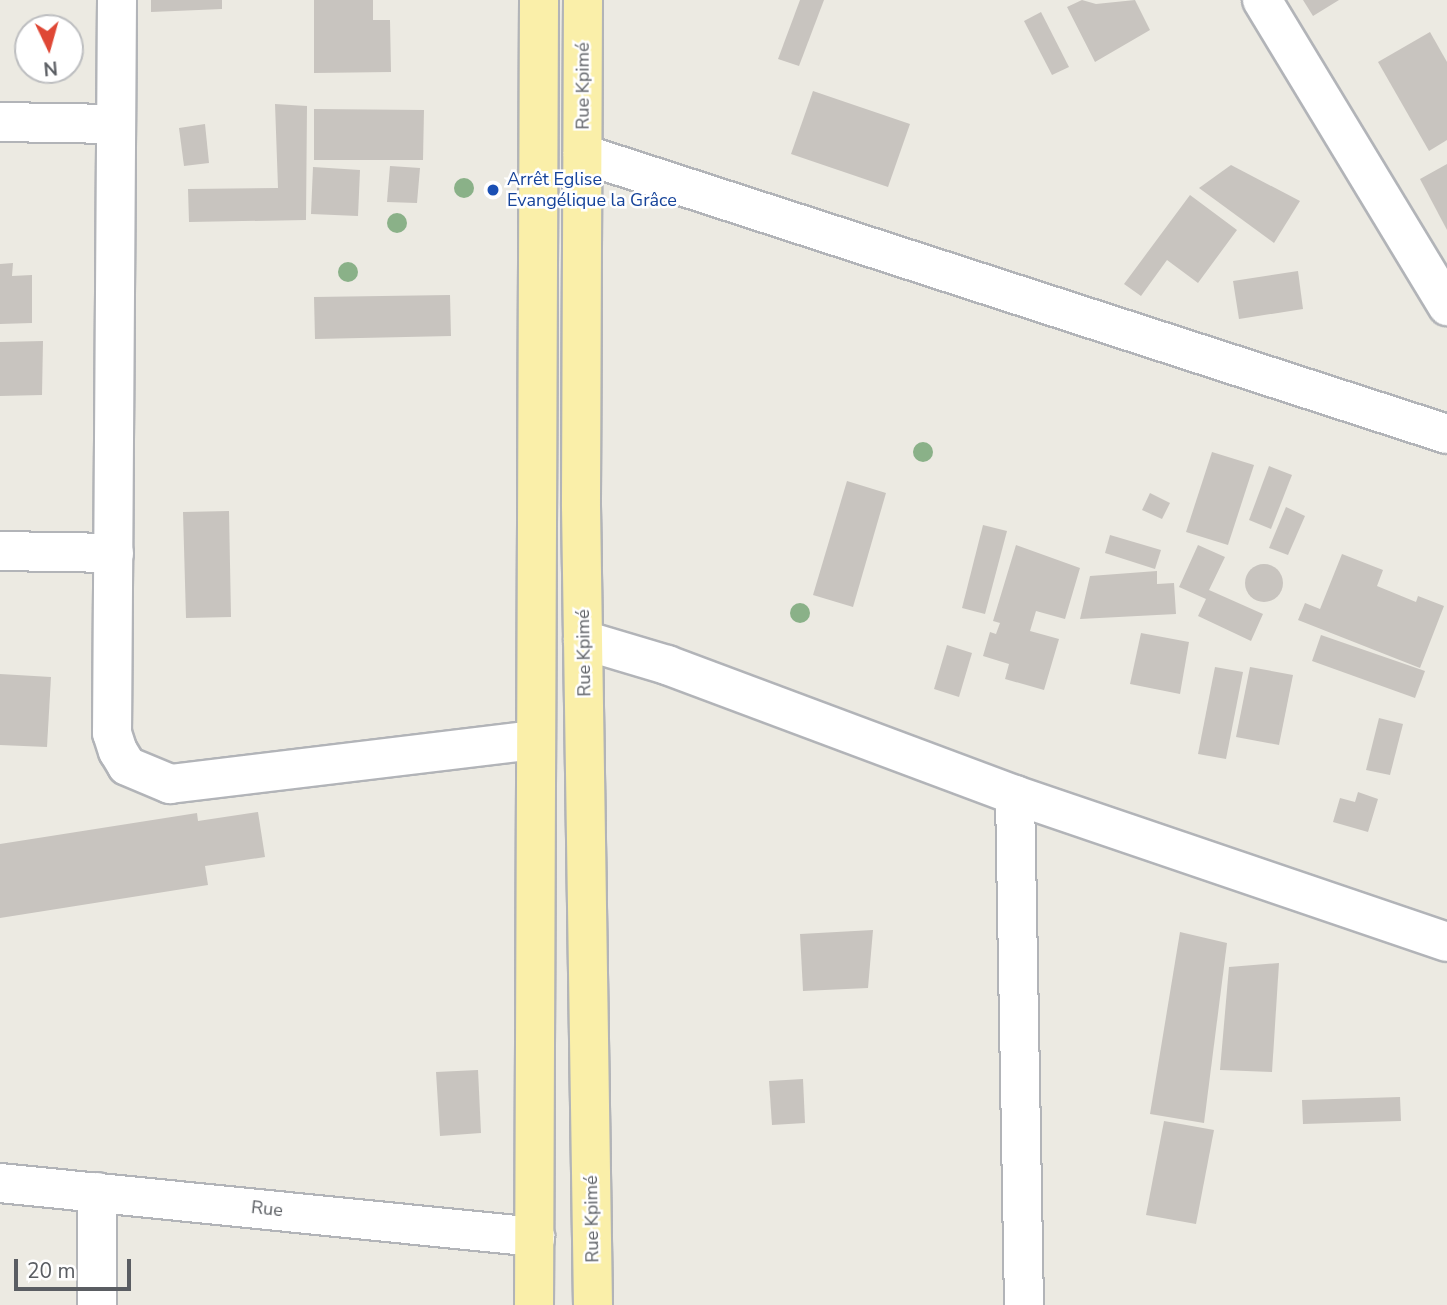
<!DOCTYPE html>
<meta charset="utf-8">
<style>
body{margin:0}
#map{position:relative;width:1447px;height:1305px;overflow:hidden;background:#eceae2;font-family:"Nunito Sans",sans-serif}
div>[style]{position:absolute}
.building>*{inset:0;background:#c8c4bf}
.round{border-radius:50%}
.roads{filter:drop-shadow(2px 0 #b2b4b8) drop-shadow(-2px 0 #b2b4b8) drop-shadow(0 2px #b2b4b8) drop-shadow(0 -2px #b2b4b8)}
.minor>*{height:38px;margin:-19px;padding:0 19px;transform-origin:19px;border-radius:19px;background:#fff}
.major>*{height:38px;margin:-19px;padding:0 19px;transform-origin:19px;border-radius:19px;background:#faefa9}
.trees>*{width:20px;height:20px;margin:-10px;border-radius:50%;background:#8ab188}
.dots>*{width:19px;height:19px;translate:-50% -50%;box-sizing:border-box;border:4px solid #fff;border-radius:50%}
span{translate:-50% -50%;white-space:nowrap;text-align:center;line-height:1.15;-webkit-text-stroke:5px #fff;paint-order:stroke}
.street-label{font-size:18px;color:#5a5d62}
.transit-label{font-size:18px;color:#164399}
.left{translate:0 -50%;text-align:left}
.north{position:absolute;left:14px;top:14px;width:70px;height:70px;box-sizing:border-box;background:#fff;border:2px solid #bdbec0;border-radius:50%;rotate:175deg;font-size:19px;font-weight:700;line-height:28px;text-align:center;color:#5a5d62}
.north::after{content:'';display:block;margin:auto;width:24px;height:32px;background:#df4735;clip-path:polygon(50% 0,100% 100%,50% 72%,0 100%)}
.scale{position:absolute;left:14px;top:1259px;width:117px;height:32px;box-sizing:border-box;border:4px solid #5a5d62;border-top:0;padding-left:9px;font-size:21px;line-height:24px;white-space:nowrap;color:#5a5d62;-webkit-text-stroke:5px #fff;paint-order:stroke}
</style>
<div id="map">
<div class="building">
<i style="clip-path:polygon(151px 0,222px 0,222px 9px,151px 12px)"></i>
<i style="clip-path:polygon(314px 0,373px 0,373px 20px,390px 20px,391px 72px,314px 73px)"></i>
<i style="clip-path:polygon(800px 0,824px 0,799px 66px,778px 59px)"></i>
<i style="clip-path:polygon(1082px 0,1096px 4px,1135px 0,1150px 30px,1095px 62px,1067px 7px)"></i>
<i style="clip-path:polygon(1303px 0,1339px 0,1313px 16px)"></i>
<i style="clip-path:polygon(1041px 12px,1069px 67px,1052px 75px,1024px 21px)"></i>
<i style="clip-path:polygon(1430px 32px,1447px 62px,1447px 140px,1429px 151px,1378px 62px)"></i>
<i style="clip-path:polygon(813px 91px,910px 124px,888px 187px,791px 154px)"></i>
<i style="clip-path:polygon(275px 104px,307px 106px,306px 220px,189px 222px,188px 189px,278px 188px)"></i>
<i style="clip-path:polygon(314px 109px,424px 110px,423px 160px,314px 160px)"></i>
<i style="clip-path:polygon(205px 124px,209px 163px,184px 166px,179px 128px)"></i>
<i style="clip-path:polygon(1447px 164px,1447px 230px,1420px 179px)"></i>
<i style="clip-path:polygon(1231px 165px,1300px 201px,1274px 243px,1199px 188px)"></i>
<i style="clip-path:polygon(390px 166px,420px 168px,417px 203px,387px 202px)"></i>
<i style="clip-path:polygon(313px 167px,360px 170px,358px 216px,311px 214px)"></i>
<i style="clip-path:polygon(1190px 195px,1237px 230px,1198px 283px,1167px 260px,1141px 296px,1124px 284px)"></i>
<i style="clip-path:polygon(13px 263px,12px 276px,32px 275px,32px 323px,0 324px,0 264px)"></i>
<i style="clip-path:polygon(1298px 271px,1303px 309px,1239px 319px,1233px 281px)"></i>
<i style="clip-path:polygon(450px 295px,451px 336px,315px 339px,314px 297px)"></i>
<i style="clip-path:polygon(43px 341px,42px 395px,0 396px,0 342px)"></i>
<i style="clip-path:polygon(1212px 452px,1254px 465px,1228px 545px,1186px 532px)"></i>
<i style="clip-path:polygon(1269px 466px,1292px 475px,1271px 529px,1249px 520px)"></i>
<i style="clip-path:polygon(847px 481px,886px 493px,853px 607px,813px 595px)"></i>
<i style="clip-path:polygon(1150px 493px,1170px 503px,1162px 519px,1142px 510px)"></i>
<i style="clip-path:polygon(1286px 507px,1305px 516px,1288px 555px,1269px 548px)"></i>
<i style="clip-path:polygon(229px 511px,231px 617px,186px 618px,183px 512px)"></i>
<i style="clip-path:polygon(983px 525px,1007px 531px,985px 614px,962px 608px)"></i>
<i style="clip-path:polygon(1110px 535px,1161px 550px,1155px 569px,1105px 553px)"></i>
<i style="clip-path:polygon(1016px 545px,1080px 568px,1065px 619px,1036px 611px,1030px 631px,1059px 639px,1044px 690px,1005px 679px,1009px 664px,983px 656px,990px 632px,996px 634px,1000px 623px,993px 621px)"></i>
<i style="clip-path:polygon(1198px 545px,1225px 557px,1209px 590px,1263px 614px,1251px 641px,1198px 616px,1206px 599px,1179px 587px)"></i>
<i style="clip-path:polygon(1342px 554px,1383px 570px,1377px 586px,1416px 602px,1418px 596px,1444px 606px,1420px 668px,1298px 620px,1305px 603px,1320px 609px)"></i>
<i class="round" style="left:1245px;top:564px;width:38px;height:38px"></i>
<i style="clip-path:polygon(1157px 571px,1157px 584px,1174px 583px,1176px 614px,1080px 619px,1090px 576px)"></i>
<i style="clip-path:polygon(1141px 633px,1189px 642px,1180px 694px,1130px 684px)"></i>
<i style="clip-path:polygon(1321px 635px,1425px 671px,1415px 698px,1312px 661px)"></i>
<i style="clip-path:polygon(947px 645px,972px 653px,959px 697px,934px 689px)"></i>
<i style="clip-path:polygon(1215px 667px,1243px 672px,1226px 759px,1198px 754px)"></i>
<i style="clip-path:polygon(1250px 667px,1293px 675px,1279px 745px,1236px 737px)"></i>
<i style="clip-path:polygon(0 674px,51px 677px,47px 747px,0 745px)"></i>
<i style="clip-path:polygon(1379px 718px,1403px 724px,1390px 775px,1366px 770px)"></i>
<i style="clip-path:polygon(1358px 792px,1378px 799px,1368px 832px,1333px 822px,1340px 798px,1355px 802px)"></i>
<i style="clip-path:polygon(258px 812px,265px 857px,205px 866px,208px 885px,0 918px,0 844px,197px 813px,198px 821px)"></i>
<i style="clip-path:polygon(873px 930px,868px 988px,803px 991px,800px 934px)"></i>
<i style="clip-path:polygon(1180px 932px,1227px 943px,1204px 1123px,1150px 1114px)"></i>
<i style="clip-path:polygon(1279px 963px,1272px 1072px,1220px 1070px,1229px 967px)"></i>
<i style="clip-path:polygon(478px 1070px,481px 1133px,440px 1136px,436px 1072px)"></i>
<i style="clip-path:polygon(803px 1079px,805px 1123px,772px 1125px,769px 1081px)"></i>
<i style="clip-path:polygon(1400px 1097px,1401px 1121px,1303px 1124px,1302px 1100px)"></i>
<i style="clip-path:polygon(1164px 1121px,1214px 1130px,1196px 1224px,1146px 1215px)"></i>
</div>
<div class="roads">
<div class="minor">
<i style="left:117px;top:0;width:733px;rotate:90.39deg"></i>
<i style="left:112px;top:733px;width:19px;rotate:72deg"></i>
<i style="left:118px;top:751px;width:17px;rotate:59deg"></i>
<i style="left:127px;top:766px;width:47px;rotate:22.7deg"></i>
<i style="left:170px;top:784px;width:368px;rotate:-6.9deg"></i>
<i style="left:1262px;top:0;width:358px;rotate:58.8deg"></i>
<i style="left:0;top:122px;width:116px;rotate:1deg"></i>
<i style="left:583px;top:154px;width:908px;rotate:17.96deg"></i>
<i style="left:0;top:551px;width:114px;rotate:1deg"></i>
<i style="left:583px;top:640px;width:88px;rotate:16.6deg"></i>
<i style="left:667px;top:665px;width:371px;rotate:20.5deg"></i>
<i style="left:1015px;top:795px;width:456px;rotate:18.8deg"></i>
<i style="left:1015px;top:795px;width:510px;rotate:88.99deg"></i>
<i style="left:0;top:1183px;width:538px;rotate:5.76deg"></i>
<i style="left:97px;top:1305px;width:113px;rotate:-90deg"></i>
</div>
<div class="major">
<i style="left:583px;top:0;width:506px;rotate:90.23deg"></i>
<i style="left:581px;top:506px;width:799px;rotate:89.14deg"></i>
<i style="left:534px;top:1305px;width:1305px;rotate:-89.78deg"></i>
</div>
</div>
<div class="trees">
<i style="left:464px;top:188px"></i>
<i style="left:397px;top:223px"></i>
<i style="left:348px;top:272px"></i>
<i style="left:923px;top:452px"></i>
<i style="left:800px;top:613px"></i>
</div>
<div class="dots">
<i style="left:493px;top:190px;background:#1a4fb4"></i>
</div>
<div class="street-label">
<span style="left:583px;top:86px;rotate:-90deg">Rue Kpimé</span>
<span style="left:584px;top:653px;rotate:-91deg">Rue Kpimé</span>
<span style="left:267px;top:1209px;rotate:6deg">Rue</span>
<span style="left:592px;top:1219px;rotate:-91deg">Rue Kpimé</span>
</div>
<div class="transit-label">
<span class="left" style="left:507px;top:190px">Arrêt Eglise<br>Evangélique la Grâce</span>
</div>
<div class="north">N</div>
<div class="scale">20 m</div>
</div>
